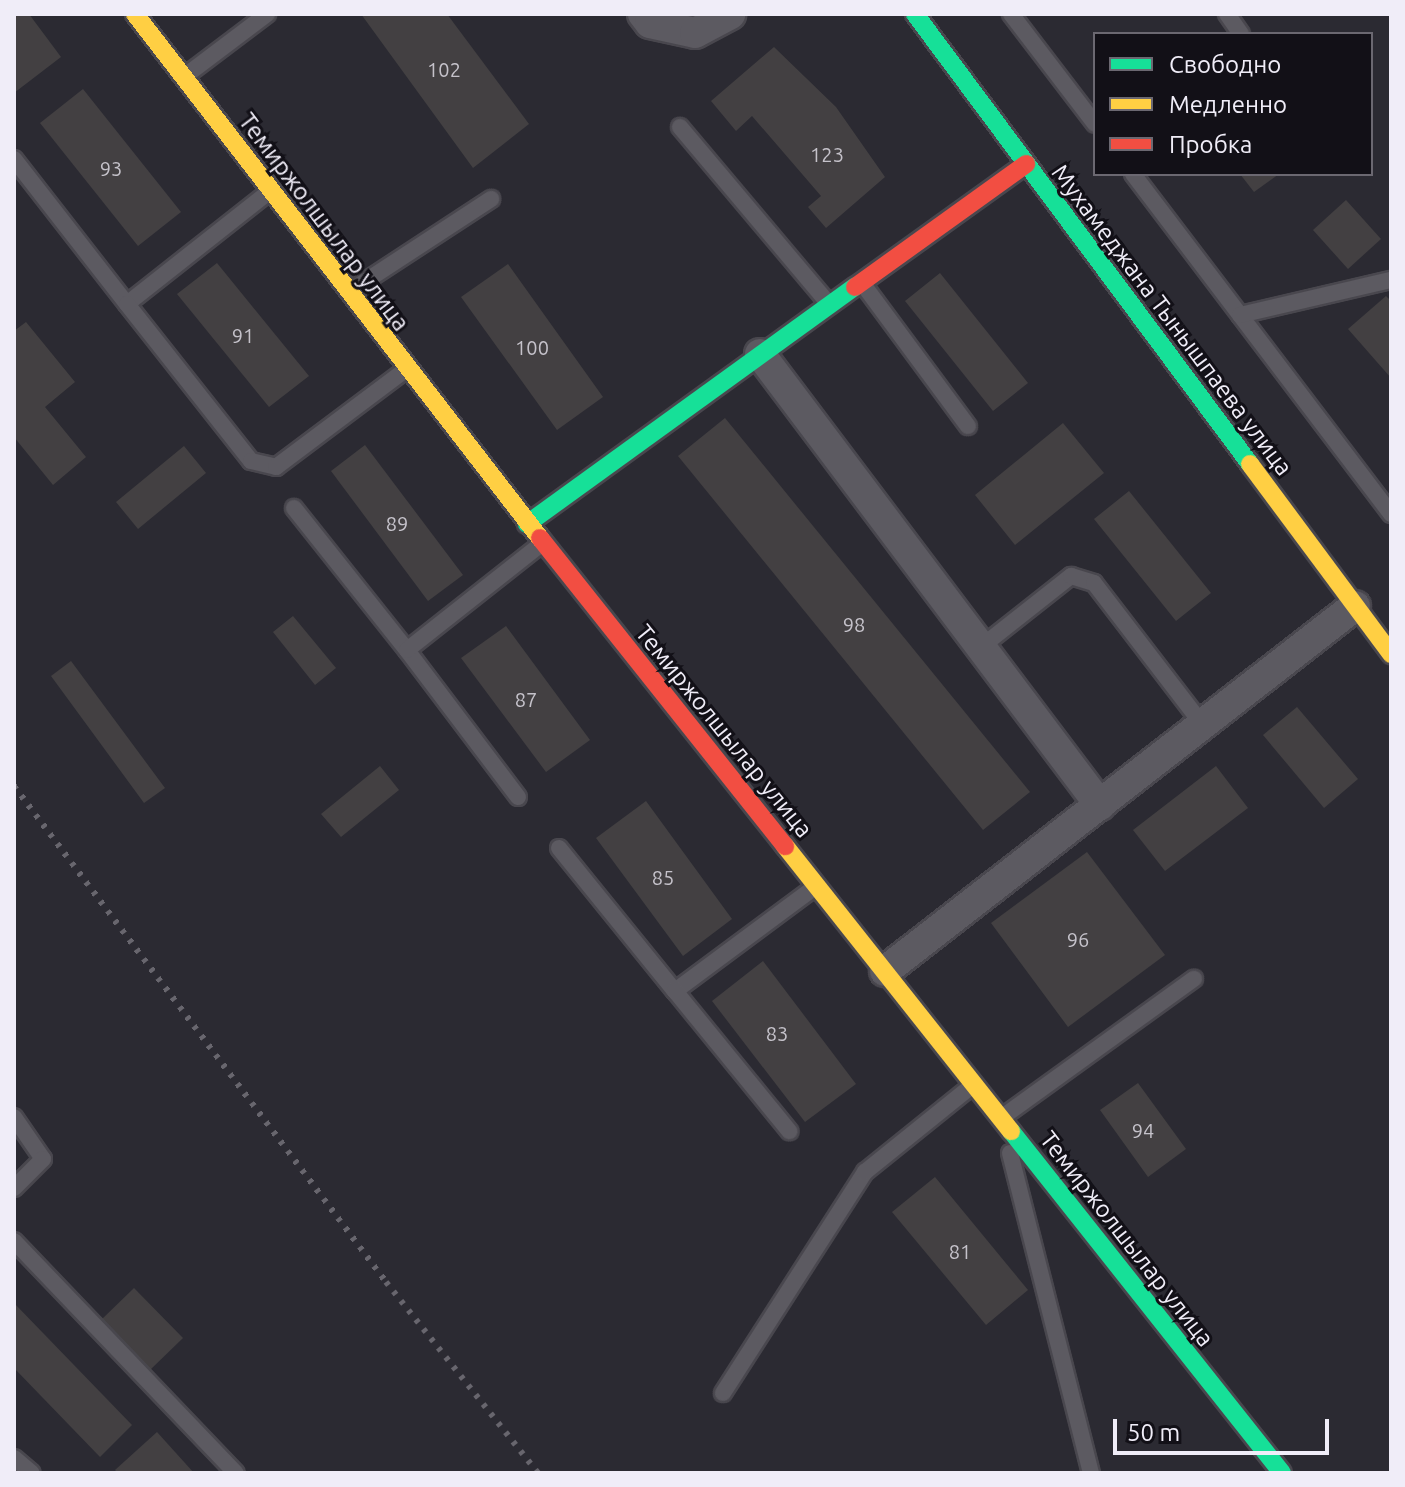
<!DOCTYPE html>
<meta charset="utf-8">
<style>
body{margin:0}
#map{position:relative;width:1405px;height:1487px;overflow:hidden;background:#2b2a32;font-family:Ubuntu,sans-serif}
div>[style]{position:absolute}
.building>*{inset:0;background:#434042}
.roads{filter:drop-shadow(2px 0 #49474e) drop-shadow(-2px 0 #49474e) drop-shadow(0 2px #49474e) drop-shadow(0 -2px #49474e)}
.lane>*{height:16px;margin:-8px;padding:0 8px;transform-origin:8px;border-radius:8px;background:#5c5a61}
.street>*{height:30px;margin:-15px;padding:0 15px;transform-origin:15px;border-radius:15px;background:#5c5a61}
.fast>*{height:18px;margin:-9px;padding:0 9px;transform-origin:9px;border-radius:9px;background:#16e098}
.slow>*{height:18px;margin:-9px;padding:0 9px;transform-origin:9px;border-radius:9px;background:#ffcf43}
.jam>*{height:18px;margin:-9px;padding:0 9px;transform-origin:9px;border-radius:9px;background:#f24e42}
.rail>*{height:6px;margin-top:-3px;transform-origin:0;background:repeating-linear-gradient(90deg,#68666e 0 4px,transparent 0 12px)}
span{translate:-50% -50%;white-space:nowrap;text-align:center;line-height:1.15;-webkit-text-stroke:6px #121017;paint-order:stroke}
.number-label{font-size:20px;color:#c5c2ca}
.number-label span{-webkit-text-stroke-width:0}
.street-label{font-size:24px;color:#f0edf8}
.frame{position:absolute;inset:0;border:16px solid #f0edf8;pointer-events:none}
.legend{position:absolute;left:1093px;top:32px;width:280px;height:144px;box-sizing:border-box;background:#121017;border:2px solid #6b6871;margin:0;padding:10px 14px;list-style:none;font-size:24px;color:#f0edf8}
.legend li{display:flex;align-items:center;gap:16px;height:40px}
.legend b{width:40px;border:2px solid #6b6871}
.scale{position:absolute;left:1113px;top:1419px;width:216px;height:36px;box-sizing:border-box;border:4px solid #f0edf8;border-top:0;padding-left:10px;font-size:24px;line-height:28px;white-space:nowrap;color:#f0edf8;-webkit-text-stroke:6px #121017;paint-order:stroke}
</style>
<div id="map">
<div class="building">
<i style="clip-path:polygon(14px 14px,29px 14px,61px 57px,14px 93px)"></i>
<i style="clip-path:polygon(361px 14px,447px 14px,529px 124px,473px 168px)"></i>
<i style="clip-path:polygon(774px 47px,836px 107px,885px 177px,826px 228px,808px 207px,821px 196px,752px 116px,736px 131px,711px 101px)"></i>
<i style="clip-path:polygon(83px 89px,181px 212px,138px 246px,40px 123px)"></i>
<i style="clip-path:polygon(1240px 174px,1279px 174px,1254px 192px)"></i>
<i style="clip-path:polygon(1346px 200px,1381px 239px,1348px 269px,1313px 230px)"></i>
<i style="clip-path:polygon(217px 263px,309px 376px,269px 407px,177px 294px)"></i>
<i style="clip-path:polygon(508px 264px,603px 397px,557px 430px,461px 297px)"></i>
<i style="clip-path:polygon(940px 273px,1028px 383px,993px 411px,905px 301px)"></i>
<i style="clip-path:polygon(1386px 296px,1391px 301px,1391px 378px,1348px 329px)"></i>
<i style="clip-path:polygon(26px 322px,75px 382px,45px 407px,86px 457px,53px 485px,14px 437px,14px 331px)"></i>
<i style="clip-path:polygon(725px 418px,1030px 792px,983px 830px,678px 456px)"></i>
<i style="clip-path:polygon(1063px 423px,1104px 473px,1015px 545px,975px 495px)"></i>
<i style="clip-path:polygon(365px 445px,463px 575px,428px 601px,331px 471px)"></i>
<i style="clip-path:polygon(184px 446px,206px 473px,138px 529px,116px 502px)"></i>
<i style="clip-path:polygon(1129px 491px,1211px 593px,1176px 621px,1094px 519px)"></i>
<i style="clip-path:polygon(293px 616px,336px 668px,315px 685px,273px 632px)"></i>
<i style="clip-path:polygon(506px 626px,590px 740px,546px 772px,461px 658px)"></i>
<i style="clip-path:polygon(71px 661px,165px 788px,144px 803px,51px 676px)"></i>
<i style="clip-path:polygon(1297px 707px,1358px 779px,1324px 808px,1263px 735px)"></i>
<i style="clip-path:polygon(380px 766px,399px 790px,341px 837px,321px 814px)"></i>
<i style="clip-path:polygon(1216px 766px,1248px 808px,1165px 871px,1133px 830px)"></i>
<i style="clip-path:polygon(646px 801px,732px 919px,683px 956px,596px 838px)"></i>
<i style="clip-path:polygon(1087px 852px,1165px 955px,1068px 1027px,991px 923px)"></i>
<i style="clip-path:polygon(763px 961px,856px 1084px,805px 1122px,712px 1001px)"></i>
<i style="clip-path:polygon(1138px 1083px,1186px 1149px,1148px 1177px,1100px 1110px)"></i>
<i style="clip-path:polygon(935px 1177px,1028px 1290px,986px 1325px,892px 1212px)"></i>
<i style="clip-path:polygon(134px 1288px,183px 1338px,149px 1371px,100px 1321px)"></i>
<i style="clip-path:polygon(14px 1303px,132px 1425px,100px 1457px,14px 1368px)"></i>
<i style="clip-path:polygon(157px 1432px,194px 1473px,118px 1473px,115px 1470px)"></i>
</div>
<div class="roads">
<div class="lane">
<i style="left:1011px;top:14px;width:138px;rotate:52.6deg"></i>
<i style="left:1227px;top:14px;width:24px;rotate:55deg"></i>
<i style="left:185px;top:76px;width:103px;rotate:-37.1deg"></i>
<i style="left:680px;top:127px;width:230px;rotate:49.9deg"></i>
<i style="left:14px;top:159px;width:184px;rotate:52.1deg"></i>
<i style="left:1133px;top:174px;width:427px;rotate:52.8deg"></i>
<i style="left:270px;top:191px;width:182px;rotate:141.7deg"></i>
<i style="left:127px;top:304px;width:200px;rotate:51.7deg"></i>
<i style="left:251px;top:461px;width:26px;rotate:13deg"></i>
<i style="left:276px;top:467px;width:161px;rotate:-36.9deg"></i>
<i style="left:862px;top:283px;width:178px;rotate:53.5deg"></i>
<i style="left:349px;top:292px;width:170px;rotate:-33.2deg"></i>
<i style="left:1240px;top:315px;width:155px;rotate:-13.1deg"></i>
<i style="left:294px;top:508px;width:181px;rotate:51.5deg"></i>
<i style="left:981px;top:647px;width:115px;rotate:-38.3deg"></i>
<i style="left:1071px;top:576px;width:24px;rotate:17deg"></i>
<i style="left:1094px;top:583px;width:179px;rotate:52.5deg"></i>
<i style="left:518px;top:797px;width:184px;rotate:-127.1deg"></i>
<i style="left:407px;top:650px;width:171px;rotate:-38.3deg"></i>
<i style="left:559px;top:848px;width:184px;rotate:51deg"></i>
<i style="left:675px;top:991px;width:174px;rotate:-36.6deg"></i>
<i style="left:675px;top:991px;width:181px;rotate:50.8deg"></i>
<i style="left:14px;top:1117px;width:51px;rotate:55.4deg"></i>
<i style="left:43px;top:1159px;width:41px;rotate:135deg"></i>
<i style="left:1001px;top:1118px;width:238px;rotate:-35.8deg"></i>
<i style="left:1010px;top:1153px;width:330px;rotate:75.8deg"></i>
<i style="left:14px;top:1241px;width:321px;rotate:46.3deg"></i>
<i style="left:723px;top:1393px;width:263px;rotate:-57.3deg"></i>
<i style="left:865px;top:1172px;width:139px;rotate:-38.9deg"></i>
<i style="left:14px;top:1458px;width:23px;rotate:40deg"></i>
</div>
<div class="street">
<i style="left:643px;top:14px;width:11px;rotate:52deg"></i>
<i style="left:650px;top:23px;width:46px;rotate:12.5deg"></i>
<i style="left:695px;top:33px;width:40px;rotate:-28deg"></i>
<i style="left:760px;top:354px;width:565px;rotate:52.99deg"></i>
<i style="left:885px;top:971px;width:595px;rotate:-37.83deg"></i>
</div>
<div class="fast">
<i style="left:915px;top:14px;width:561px;rotate:53.33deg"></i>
<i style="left:527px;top:524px;width:405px;rotate:-35.9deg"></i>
<i style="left:1011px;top:1131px;width:436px;rotate:51.6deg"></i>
</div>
<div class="slow">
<i style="left:135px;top:14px;width:662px;rotate:52.3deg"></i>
<i style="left:1250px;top:464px;width:237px;rotate:53.4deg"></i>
<i style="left:785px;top:846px;width:364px;rotate:51.6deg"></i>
</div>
<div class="jam">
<i style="left:855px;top:287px;width:211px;rotate:-35.7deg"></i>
<i style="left:540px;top:538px;width:394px;rotate:51.5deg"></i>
</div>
</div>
<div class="rail">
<i style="left:14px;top:786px;width:620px;rotate:53.13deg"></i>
<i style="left:386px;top:1282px;width:244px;rotate:51.5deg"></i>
</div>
<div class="number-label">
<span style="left:444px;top:69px">102</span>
<span style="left:827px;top:154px">123</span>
<span style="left:111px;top:168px">93</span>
<span style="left:243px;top:335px">91</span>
<span style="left:532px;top:347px">100</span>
<span style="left:397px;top:523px">89</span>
<span style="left:854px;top:624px">98</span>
<span style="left:526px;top:699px">87</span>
<span style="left:663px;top:877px">85</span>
<span style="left:1078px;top:939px">96</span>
<span style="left:777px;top:1033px">83</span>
<span style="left:1143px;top:1130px">94</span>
<span style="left:960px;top:1251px">81</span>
</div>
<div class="street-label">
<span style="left:324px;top:222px;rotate:53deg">Темиржолшылар улица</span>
<span style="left:1172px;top:320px;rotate:53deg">Мухамеджана Тынышпаева улица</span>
<span style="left:724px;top:731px;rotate:51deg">Темиржолшылар улица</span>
<span style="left:1127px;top:1239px;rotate:52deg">Темиржолшылар улица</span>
</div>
<div class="frame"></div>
<ul class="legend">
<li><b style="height:10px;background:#16e098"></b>Свободно</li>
<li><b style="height:10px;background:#ffcf43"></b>Медленно</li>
<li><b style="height:10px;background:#f24e42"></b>Пробка</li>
</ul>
<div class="scale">50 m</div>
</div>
